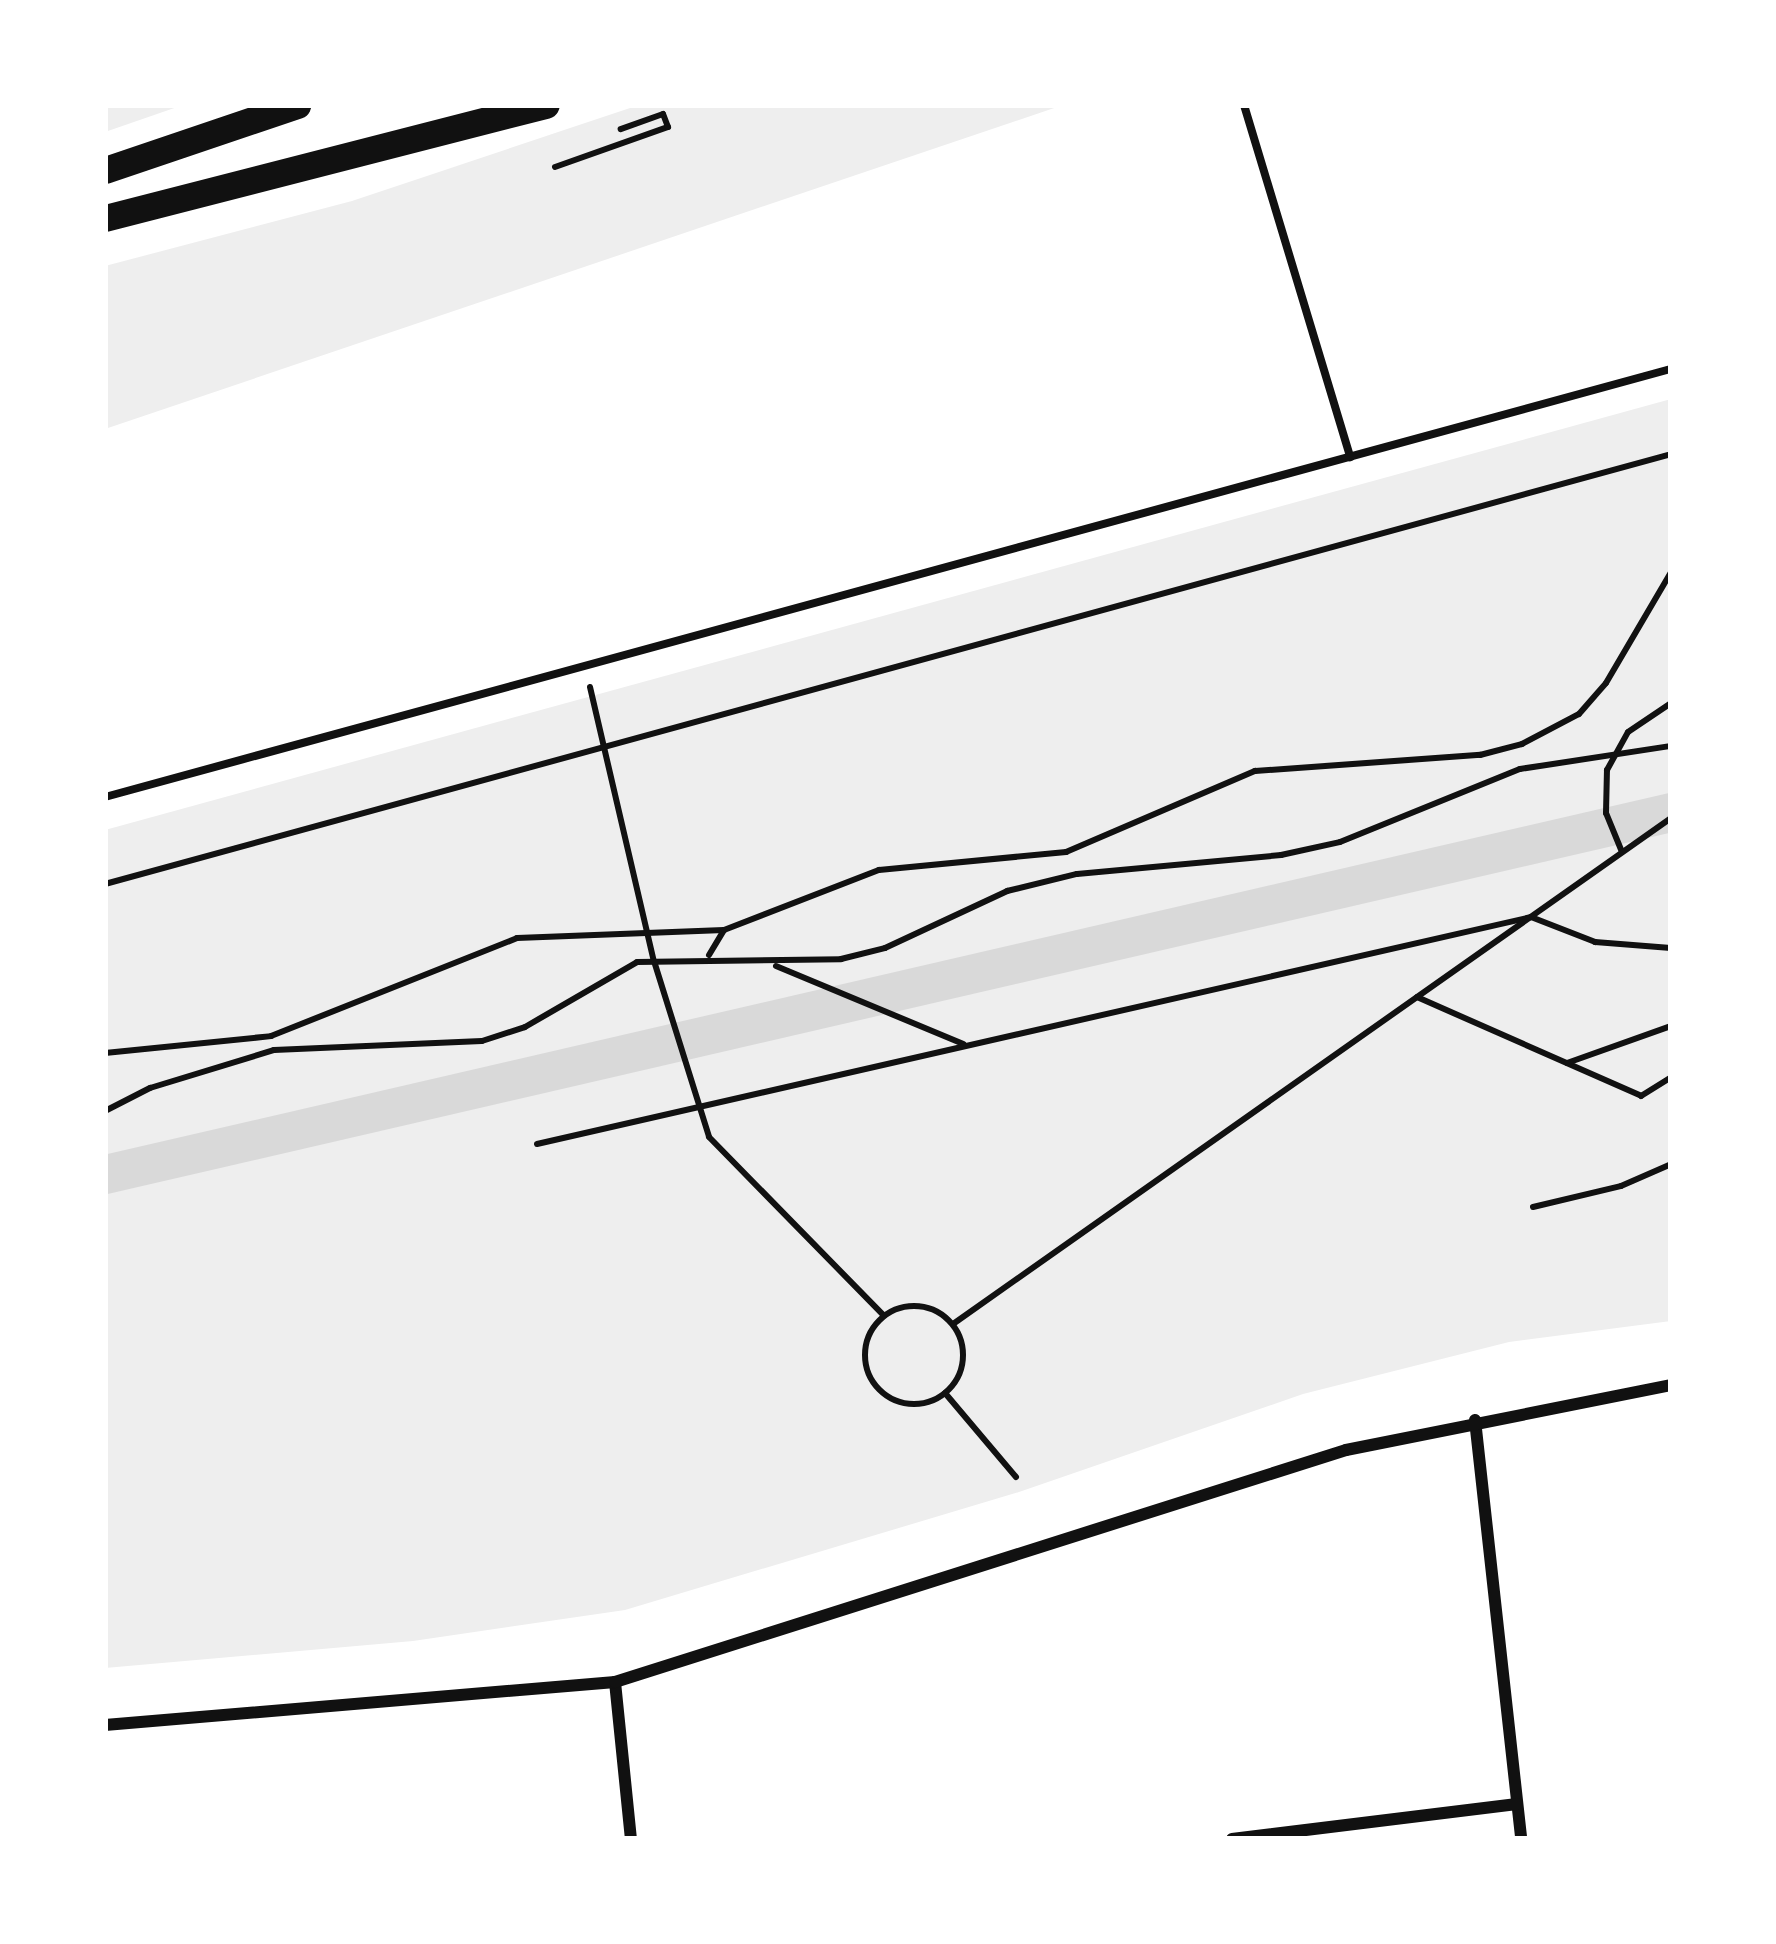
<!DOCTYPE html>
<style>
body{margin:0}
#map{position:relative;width:1776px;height:1944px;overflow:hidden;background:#fff;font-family:Bitter,serif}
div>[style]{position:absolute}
.green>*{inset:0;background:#eee}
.canal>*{height:39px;margin:-19.5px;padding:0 19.5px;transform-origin:19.5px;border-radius:19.5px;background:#d9d9d9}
.path>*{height:6px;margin:-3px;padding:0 3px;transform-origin:3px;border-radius:3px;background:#111}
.path>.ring{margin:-3px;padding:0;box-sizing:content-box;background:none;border:6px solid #111;border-radius:50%}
.service>*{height:8px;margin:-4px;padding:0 4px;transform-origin:4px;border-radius:4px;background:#111}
.minor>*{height:12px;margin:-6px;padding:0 6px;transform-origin:6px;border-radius:6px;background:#111}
.trunk>*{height:27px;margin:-13.5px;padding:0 13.5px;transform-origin:13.5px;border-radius:13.5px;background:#111}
span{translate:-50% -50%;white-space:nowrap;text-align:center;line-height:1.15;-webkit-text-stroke:12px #fff;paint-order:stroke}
.frame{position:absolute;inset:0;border:108px solid #fff;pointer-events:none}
</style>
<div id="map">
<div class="green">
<i style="clip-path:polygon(105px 105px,183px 105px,105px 132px)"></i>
<i style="clip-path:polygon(639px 105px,1063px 105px,105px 429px,105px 266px,352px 201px)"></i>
<i style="clip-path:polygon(1671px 399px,1671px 1321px,1509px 1342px,1303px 1394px,1019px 1492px,625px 1610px,413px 1641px,105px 1668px,105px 830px)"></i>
</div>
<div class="canal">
<i style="left:105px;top:1174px;width:1607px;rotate:-13.02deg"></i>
</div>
<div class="path">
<i style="left:555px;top:167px;width:120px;rotate:-19.5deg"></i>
<i style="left:668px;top:127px;width:14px;rotate:-111deg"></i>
<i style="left:663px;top:114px;width:45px;rotate:160.3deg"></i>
<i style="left:590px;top:687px;width:281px;rotate:76.9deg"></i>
<i style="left:654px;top:961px;width:184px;rotate:72.6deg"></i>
<i style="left:709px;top:1137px;width:250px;rotate:45.6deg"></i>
<i style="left:1622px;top:852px;width:42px;rotate:-112.3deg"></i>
<i style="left:1606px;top:813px;width:43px;rotate:-88.7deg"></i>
<i style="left:1607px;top:770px;width:43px;rotate:-61.1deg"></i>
<i style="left:1628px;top:732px;width:52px;rotate:-34deg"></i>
<i style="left:105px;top:884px;width:1624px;rotate:-15.35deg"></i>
<i style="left:709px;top:955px;width:29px;rotate:-59deg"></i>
<i style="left:776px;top:966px;width:203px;rotate:22.6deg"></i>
<i style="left:1417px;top:997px;width:245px;rotate:23.8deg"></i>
<i style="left:1641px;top:1096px;width:36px;rotate:-32deg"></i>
<i style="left:105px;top:1053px;width:167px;rotate:-5.8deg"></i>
<i style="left:271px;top:1036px;width:265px;rotate:-21.7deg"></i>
<i style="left:517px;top:938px;width:207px;rotate:-2.2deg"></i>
<i style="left:724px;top:930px;width:166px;rotate:-21.2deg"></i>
<i style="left:879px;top:870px;width:188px;rotate:-5.5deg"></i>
<i style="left:1066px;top:852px;width:206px;rotate:-23.2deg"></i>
<i style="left:1255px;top:771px;width:226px;rotate:-4.1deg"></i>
<i style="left:1480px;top:755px;width:43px;rotate:-14.7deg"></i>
<i style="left:1522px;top:744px;width:64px;rotate:-27.8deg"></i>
<i style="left:1579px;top:714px;width:41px;rotate:-48.9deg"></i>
<i style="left:1606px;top:683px;width:129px;rotate:-59.6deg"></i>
<i style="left:1567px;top:1063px;width:110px;rotate:-19.6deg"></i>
<i style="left:105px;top:1111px;width:51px;rotate:-27.1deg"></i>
<i style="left:150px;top:1088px;width:130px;rotate:-17deg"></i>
<i style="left:274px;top:1050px;width:208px;rotate:-2.5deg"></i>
<i style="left:482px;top:1041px;width:45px;rotate:-18deg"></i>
<i style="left:525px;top:1027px;width:129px;rotate:-30.1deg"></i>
<i style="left:637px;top:962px;width:204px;rotate:-0.8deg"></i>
<i style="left:841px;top:959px;width:45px;rotate:-14deg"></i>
<i style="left:885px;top:948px;width:135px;rotate:-25deg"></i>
<i style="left:1007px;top:891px;width:72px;rotate:-13.7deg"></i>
<i style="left:1077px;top:874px;width:205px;rotate:-5.3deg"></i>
<i style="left:1281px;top:855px;width:60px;rotate:-12.4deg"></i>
<i style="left:1340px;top:842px;width:194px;rotate:-22.1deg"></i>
<i style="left:1520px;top:769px;width:153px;rotate:-8.7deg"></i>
<i style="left:537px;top:1144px;width:1020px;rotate:-12.86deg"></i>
<i style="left:1531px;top:917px;width:69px;rotate:21.3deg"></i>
<i style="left:1595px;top:942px;width:76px;rotate:4.5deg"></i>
<i style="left:1533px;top:1207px;width:90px;rotate:-13.4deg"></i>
<i style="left:1621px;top:1186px;width:55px;rotate:-23.7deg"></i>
<i class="ring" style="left:865px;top:1306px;width:92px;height:92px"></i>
<i style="left:953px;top:1324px;width:878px;rotate:-35.17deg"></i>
<i style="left:945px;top:1393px;width:110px;rotate:49.8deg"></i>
</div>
<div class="service">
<i style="left:1244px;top:105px;width:368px;rotate:73.2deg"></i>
<i style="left:105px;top:797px;width:1623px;rotate:-15.29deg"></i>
</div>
<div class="minor">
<i style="left:1475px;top:1420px;width:422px;rotate:83.7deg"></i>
<i style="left:615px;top:1682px;width:158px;rotate:84.2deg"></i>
<i style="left:105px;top:1725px;width:512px;rotate:-4.82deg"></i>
<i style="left:615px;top:1682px;width:767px;rotate:-17.61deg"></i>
<i style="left:1346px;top:1450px;width:331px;rotate:-11.3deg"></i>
<i style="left:1232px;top:1839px;width:287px;rotate:-7deg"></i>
</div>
<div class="trunk">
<i style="left:105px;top:170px;width:203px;rotate:-18.7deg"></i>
<i style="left:105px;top:218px;width:455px;rotate:-14.4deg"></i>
</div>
<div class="frame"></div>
</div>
